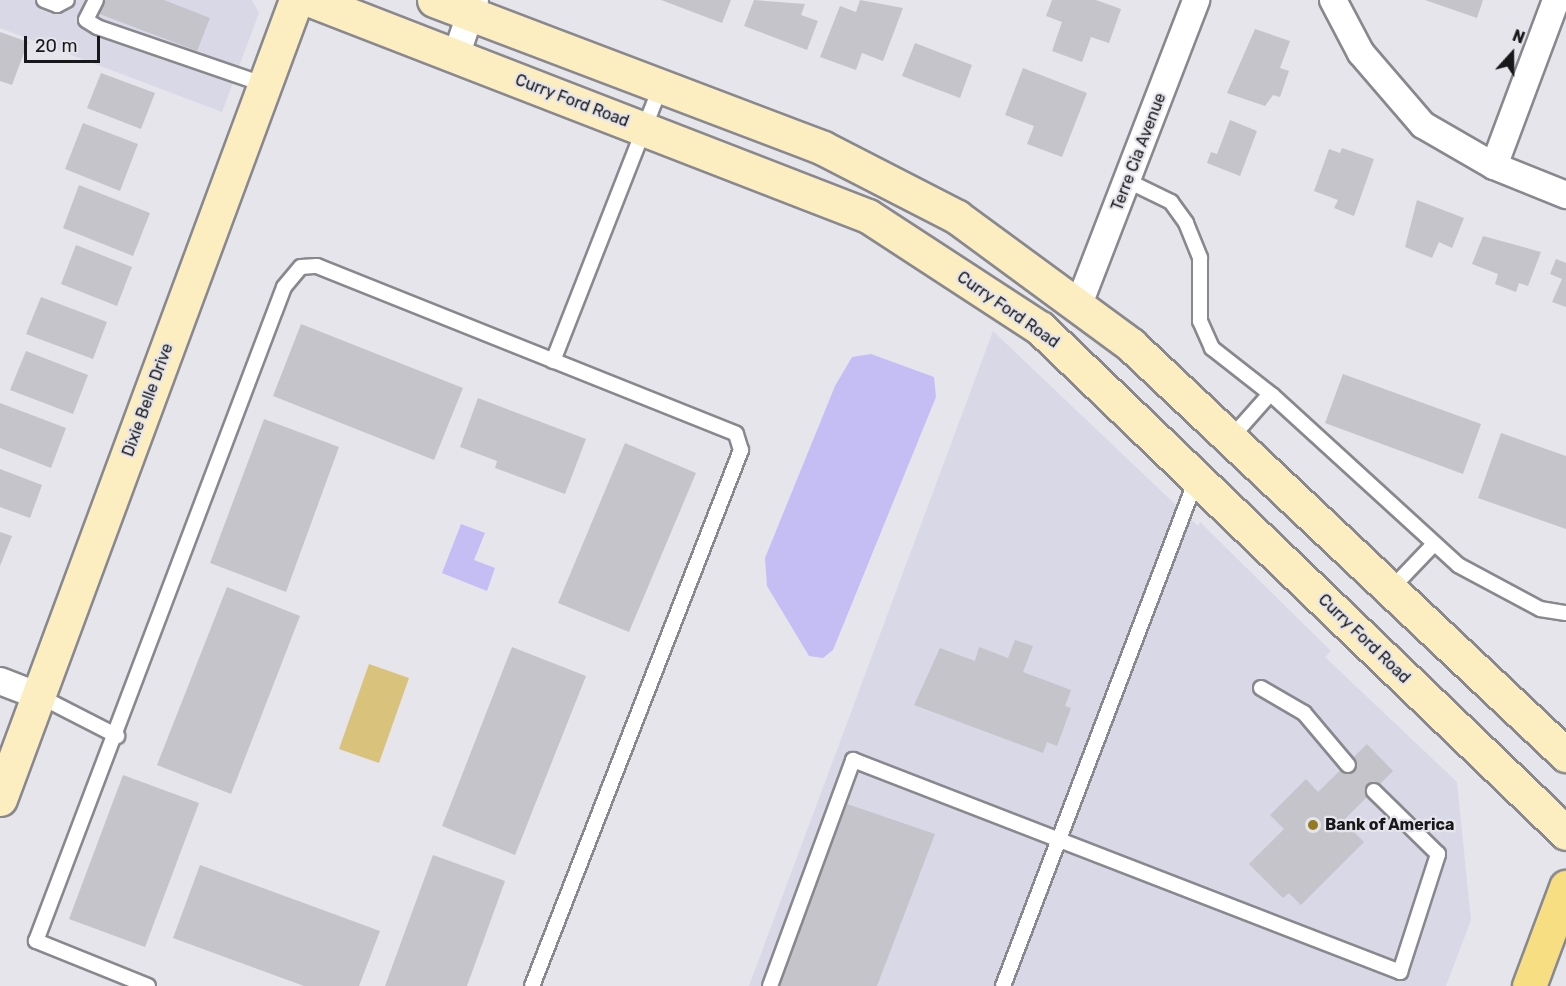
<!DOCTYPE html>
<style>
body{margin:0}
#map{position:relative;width:1566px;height:986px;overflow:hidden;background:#e6e5ec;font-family:Rubik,sans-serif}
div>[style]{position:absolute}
.built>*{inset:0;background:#d9d8e6}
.green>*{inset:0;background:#d9c27b}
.water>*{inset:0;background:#c4bef5}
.building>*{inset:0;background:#c4c4ca}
.roads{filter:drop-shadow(2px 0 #88888e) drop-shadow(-2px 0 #88888e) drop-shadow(0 2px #88888e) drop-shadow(0 -2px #88888e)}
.lane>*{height:14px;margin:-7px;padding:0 7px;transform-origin:7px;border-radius:7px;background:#fff}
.street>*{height:26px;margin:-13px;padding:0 13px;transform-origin:13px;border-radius:13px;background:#fff}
.secondary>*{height:33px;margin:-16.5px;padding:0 16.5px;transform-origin:16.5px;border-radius:16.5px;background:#fceec1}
.primary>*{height:33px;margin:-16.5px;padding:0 16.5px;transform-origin:16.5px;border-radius:16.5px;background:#f8de83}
.dots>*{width:16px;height:16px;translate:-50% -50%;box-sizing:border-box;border:3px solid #e6e5ec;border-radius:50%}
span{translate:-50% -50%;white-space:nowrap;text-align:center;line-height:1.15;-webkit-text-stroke:4.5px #e6e5ec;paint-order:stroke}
.street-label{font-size:16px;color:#18181a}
.poi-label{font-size:16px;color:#18181a;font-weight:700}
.left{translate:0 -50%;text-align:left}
.north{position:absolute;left:1482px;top:24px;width:60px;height:60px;-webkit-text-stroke:4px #e6e5ec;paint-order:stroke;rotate:21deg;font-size:16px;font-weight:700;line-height:24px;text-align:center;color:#18181a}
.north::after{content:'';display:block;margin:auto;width:21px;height:27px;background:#18181a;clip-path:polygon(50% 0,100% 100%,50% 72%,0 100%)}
.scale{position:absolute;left:24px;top:36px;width:76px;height:27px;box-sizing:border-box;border:3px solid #18181a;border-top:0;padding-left:8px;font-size:18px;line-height:21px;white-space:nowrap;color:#18181a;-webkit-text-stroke:4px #e6e5ec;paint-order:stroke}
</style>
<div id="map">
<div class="built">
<i style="clip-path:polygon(0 0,252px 0,259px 13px,222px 112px,0 28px)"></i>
<i style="clip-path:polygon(993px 331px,1198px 526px,1200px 522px,1331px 651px,1325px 657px,1457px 782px,1471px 920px,1446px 986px,749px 986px)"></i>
</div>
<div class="green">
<i style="clip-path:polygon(369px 664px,409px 678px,379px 763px,339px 749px)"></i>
</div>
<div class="water">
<i style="clip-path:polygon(871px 354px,934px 377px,936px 397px,833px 650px,823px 658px,809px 656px,767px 586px,765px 558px,835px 386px,852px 357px)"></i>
<i style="clip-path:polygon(461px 524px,485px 533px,474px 560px,495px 568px,487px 591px,442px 573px)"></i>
</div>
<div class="building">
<i style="clip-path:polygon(102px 0,164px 0,210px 18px,197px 51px,97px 13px)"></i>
<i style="clip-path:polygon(661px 0,731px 0,722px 23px)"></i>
<i style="clip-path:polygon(754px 0,805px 4px,801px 15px,818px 21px,807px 50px,744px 26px)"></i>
<i style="clip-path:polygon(860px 0,903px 8px,883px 61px,862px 53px,856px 70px,820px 57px,840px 6px,856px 12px)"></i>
<i style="clip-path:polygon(1052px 0,1096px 0,1121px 9px,1109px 43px,1091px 37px,1082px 62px,1052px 51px,1062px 22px,1046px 16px)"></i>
<i style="clip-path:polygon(1425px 0,1483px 0,1477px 18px)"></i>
<i style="clip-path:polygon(1255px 29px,1290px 41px,1280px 68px,1289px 71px,1280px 97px,1273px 95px,1265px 106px,1227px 93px)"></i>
<i style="clip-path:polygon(0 32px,28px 42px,12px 85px,0 81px)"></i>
<i style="clip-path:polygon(915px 43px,972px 65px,960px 98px,902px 76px)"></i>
<i style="clip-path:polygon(1023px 68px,1087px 93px,1062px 157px,1027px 144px,1034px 126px,1005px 115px)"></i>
<i style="clip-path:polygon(101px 73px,155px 93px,141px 129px,87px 108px)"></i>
<i style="clip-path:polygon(1230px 120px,1257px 131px,1240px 176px,1207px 163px,1211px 152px,1217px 154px)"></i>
<i style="clip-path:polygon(83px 123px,138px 144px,120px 191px,65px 169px)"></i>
<i style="clip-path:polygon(1342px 148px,1374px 159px,1354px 216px,1334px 208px,1338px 200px,1314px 191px,1329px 149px,1340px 153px)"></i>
<i style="clip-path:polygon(79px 185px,150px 213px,133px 256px,63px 228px)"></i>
<i style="clip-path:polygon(1417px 200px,1464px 218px,1452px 248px,1439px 242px,1432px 258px,1405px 247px)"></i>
<i style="clip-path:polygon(1483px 236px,1541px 252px,1528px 286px,1519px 283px,1516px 292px,1495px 284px,1498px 274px,1472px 264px)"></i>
<i style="clip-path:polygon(76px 245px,132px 267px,117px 306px,61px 284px)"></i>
<i style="clip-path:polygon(1556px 259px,1566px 263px,1566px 307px,1552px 302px,1562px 279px,1550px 274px)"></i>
<i style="clip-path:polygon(41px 297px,107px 322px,93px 359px,26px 334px)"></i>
<i style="clip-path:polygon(301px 324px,463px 388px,434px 460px,273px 396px)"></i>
<i style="clip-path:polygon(26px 351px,88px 375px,73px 414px,10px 390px)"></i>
<i style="clip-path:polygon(1343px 374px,1481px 424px,1463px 474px,1325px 423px)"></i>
<i style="clip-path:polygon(478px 398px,586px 439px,565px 494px,495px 468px,497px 461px,460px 447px)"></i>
<i style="clip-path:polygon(0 403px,66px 428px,51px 468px,0 448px)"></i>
<i style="clip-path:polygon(264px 419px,339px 447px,286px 592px,210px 563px)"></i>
<i style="clip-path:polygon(1501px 433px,1566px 456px,1566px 529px,1478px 498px)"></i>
<i style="clip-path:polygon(625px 443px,696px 473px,629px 632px,558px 603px)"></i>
<i style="clip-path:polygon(0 469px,42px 485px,30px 518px,0 507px)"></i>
<i style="clip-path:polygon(0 532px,12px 536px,0 566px)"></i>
<i style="clip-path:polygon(227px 587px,300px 616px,231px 794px,157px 765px)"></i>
<i style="clip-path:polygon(1015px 640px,1033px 646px,1023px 672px,1071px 690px,1065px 706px,1071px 708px,1057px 746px,1047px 742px,1043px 753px,914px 705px,940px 648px,975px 661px,979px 647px,1008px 658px)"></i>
<i style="clip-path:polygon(512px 647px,586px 676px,515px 855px,442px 826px)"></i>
<i style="clip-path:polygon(1367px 744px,1393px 771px,1343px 821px,1364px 842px,1301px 905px,1289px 893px,1283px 898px,1249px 864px,1284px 829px,1270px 815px,1306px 779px,1318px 792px)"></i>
<i style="clip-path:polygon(123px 775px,199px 803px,145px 947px,69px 919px)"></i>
<i style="clip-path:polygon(847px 804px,935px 834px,877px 986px,779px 986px)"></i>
<i style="clip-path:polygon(433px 855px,505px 881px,467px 986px,385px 986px)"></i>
<i style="clip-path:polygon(200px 865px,380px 931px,359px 986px,304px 986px,173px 938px)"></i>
</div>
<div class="roads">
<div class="lane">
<i style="left:44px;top:0;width:14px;rotate:21deg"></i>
<i style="left:57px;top:5px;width:11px;rotate:-27deg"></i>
<i style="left:96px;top:0;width:22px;rotate:117deg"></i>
<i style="left:86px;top:20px;width:13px;rotate:32deg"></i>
<i style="left:97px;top:27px;width:178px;rotate:19deg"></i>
<i style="left:1128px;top:181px;width:48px;rotate:26deg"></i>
<i style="left:1171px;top:202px;width:26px;rotate:54deg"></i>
<i style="left:1186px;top:223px;width:38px;rotate:68deg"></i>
<i style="left:1200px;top:258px;width:63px;rotate:90deg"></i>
<i style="left:1200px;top:321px;width:30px;rotate:66deg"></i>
<i style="left:1212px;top:348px;width:76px;rotate:38.1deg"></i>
<i style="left:1272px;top:395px;width:252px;rotate:42.4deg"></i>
<i style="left:1458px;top:565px;width:93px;rotate:28.2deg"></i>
<i style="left:1540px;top:609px;width:26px;rotate:9deg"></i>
<i style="left:553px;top:361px;width:295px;rotate:-68.6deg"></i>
<i style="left:1230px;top:439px;width:60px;rotate:-48.4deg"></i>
<i style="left:1390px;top:590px;width:64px;rotate:-46.3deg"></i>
<i style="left:1261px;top:688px;width:50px;rotate:30.2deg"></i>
<i style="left:1304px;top:713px;width:68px;rotate:49.8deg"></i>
<i style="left:39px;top:696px;width:88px;rotate:27.1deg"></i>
<i style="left:148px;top:986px;width:121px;rotate:-158.1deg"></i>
<i style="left:36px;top:941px;width:699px;rotate:-69.23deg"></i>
<i style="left:284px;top:287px;width:26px;rotate:-50deg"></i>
<i style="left:301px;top:267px;width:16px;rotate:-4deg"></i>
<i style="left:317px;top:266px;width:451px;rotate:21.8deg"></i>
<i style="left:736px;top:434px;width:17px;rotate:73deg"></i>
<i style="left:741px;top:450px;width:575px;rotate:111.3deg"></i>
<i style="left:770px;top:986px;width:241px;rotate:-69.8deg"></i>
<i style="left:853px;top:760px;width:587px;rotate:21.18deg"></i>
<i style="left:1400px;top:972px;width:124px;rotate:-72.1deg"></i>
<i style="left:1438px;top:854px;width:90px;rotate:-135.5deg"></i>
<i style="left:1003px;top:986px;width:542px;rotate:-69.12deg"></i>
</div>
<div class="street">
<i style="left:1333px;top:0;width:60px;rotate:62.2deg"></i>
<i style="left:1361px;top:53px;width:95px;rotate:49.3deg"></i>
<i style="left:1423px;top:125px;width:82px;rotate:30deg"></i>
<i style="left:1494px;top:166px;width:78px;rotate:21.9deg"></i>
<i style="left:456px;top:56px;width:59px;rotate:-71.3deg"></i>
<i style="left:1494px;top:166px;width:177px;rotate:-69.5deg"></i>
<i style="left:1079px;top:304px;width:326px;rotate:-68.9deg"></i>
<i style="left:0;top:681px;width:42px;rotate:21deg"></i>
</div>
<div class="secondary">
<i style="left:311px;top:0;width:597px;rotate:21.2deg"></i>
<i style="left:868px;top:216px;width:205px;rotate:33.1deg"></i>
<i style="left:1040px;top:328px;width:729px;rotate:43.83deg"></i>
<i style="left:434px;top:0;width:416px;rotate:20.8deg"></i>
<i style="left:823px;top:148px;width:151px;rotate:27.2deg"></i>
<i style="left:957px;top:217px;width:216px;rotate:36.3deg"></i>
<i style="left:1131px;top:345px;width:598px;rotate:43.31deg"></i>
<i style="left:0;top:799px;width:852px;rotate:-69.67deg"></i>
</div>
<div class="primary">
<i style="left:1529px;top:986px;width:106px;rotate:-69.5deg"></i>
</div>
</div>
<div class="dots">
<i style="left:1313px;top:825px;background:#947a21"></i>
</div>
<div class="street-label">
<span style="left:572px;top:101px;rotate:21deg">Curry Ford Road</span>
<span style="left:1139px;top:152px;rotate:-69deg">Terre Cia Avenue</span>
<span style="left:1008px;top:310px;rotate:35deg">Curry Ford Road</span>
<span style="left:148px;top:400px;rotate:-70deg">Dixie Belle Drive</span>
<span style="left:1364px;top:639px;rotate:44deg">Curry Ford Road</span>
</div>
<div class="poi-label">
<span class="left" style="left:1325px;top:825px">Bank of America</span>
</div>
<div class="north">N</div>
<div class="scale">20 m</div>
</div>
